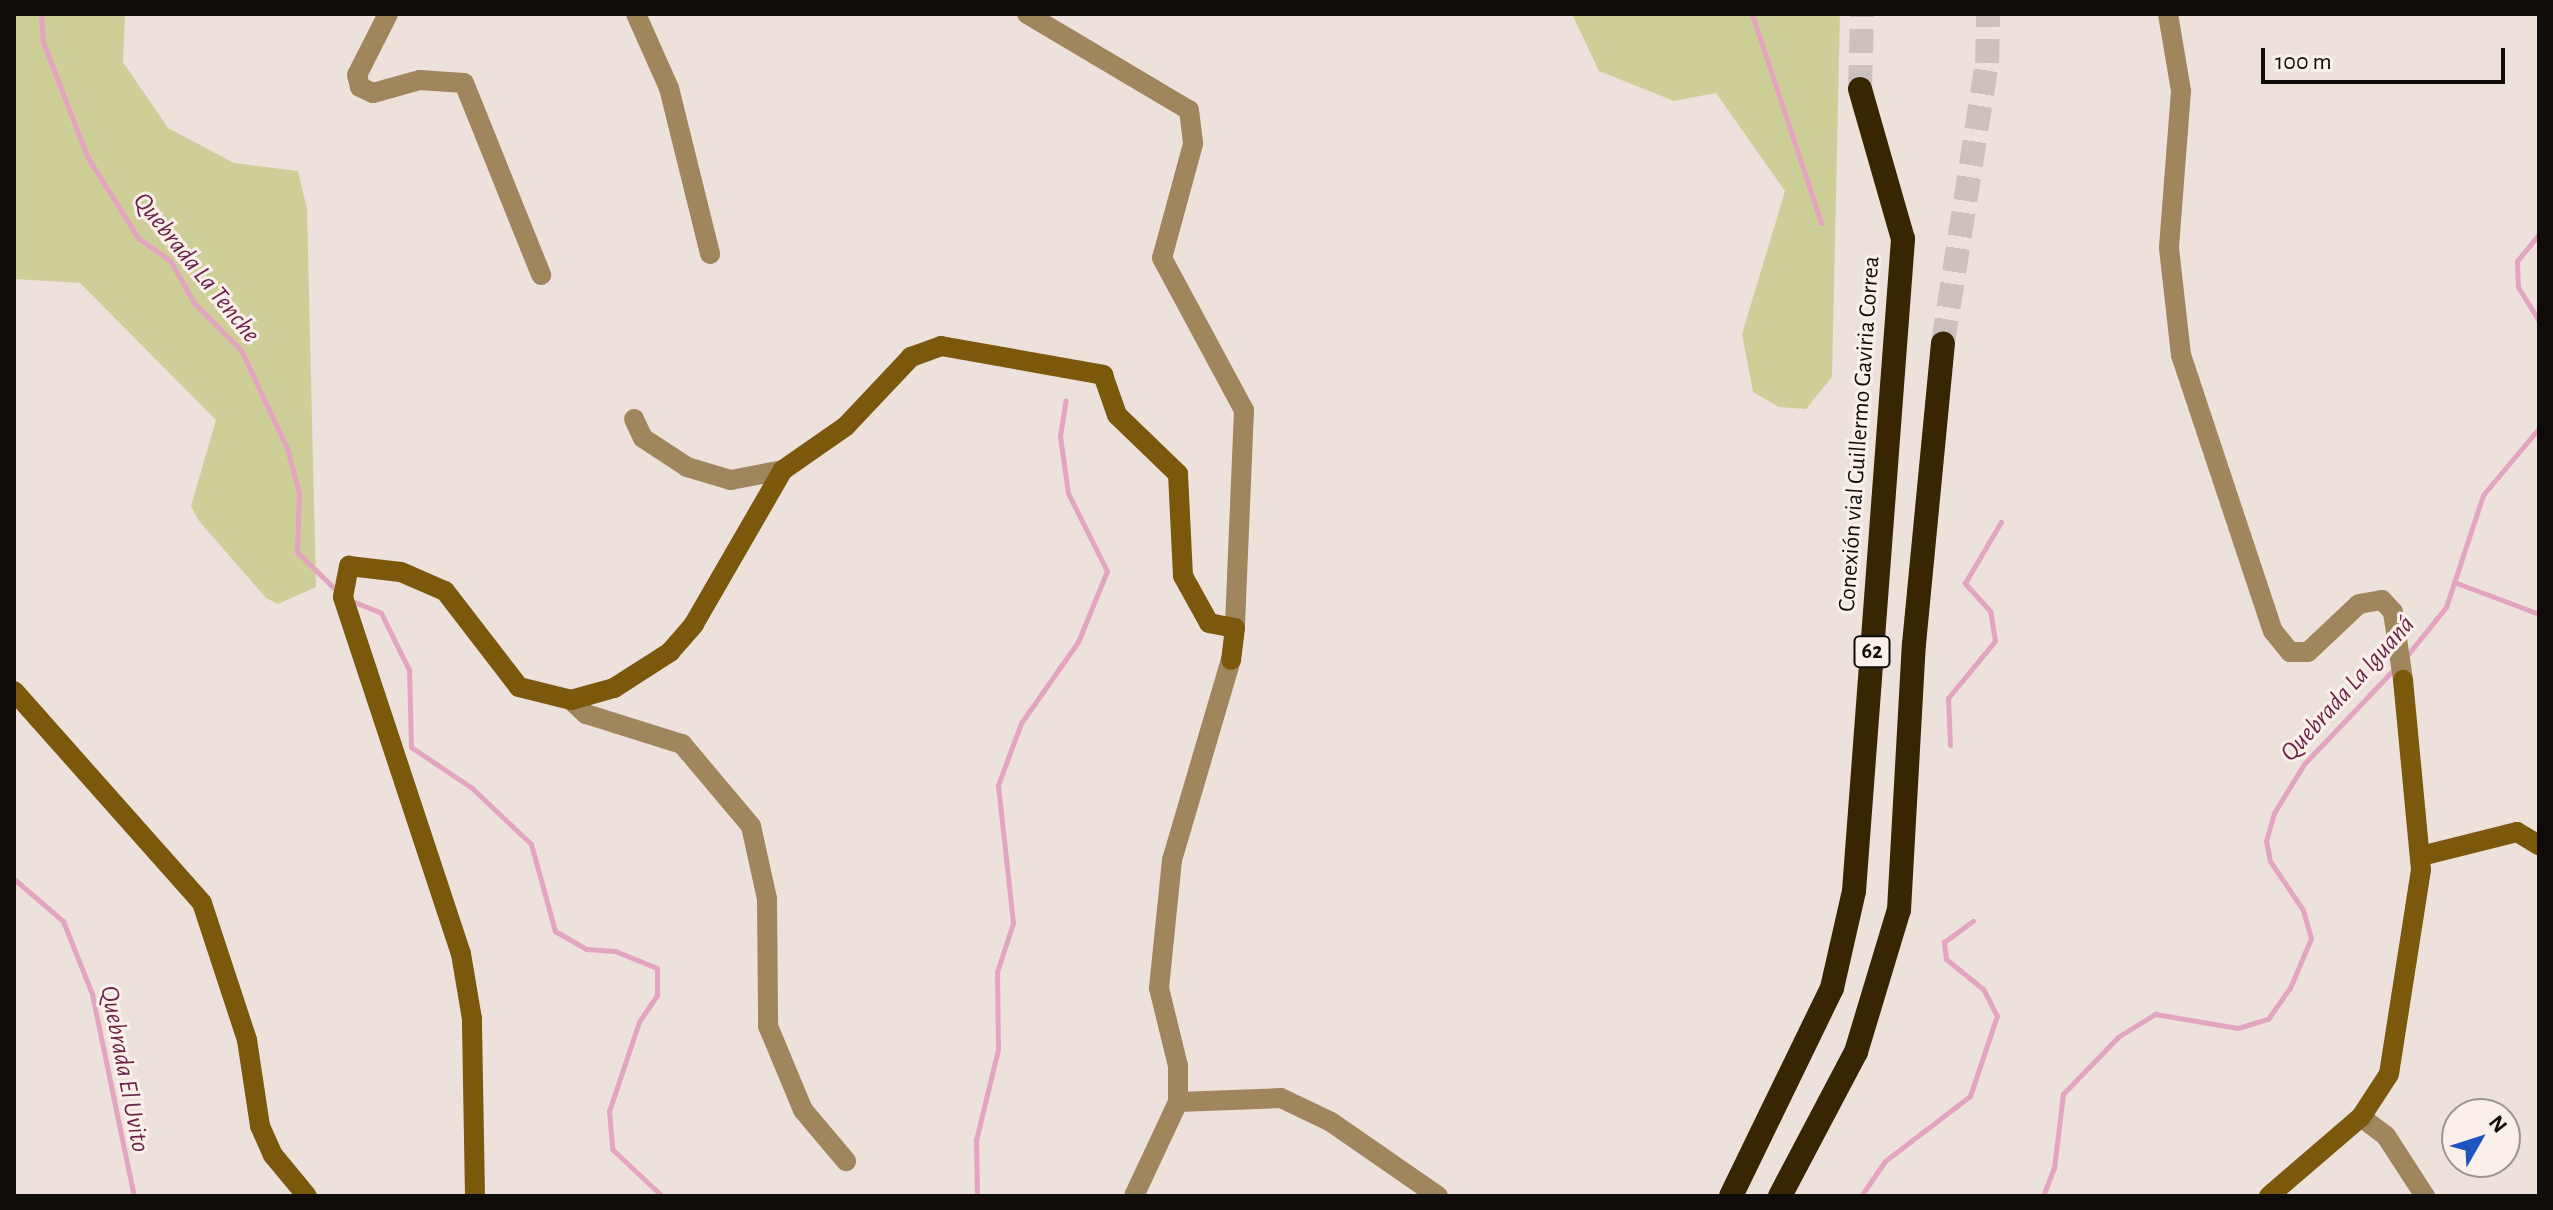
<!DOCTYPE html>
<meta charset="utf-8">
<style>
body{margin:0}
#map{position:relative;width:2553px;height:1210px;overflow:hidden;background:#ede1dc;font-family:"Alegreya Sans",sans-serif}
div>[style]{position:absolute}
.green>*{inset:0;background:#cecf98}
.stream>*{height:5px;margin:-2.5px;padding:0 2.5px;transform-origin:2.5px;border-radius:2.5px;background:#e3a4c0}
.highway-tunnel>*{height:24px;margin-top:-12px;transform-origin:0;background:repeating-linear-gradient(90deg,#ccc1bc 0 24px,transparent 0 36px)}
.street>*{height:20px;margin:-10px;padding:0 10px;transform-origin:10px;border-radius:10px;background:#9f865d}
.secondary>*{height:20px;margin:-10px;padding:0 10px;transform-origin:10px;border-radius:10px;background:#7c580c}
.highway>*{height:24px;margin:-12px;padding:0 12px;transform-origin:12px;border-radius:12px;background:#382602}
span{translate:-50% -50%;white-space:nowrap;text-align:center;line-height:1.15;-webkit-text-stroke:6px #faefe9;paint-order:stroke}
.shield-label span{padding:2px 6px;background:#faefe9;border:2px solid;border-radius:6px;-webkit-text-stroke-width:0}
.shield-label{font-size:22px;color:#0f0c0a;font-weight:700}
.street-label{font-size:24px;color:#0f0c0a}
.water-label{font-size:26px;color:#6c244a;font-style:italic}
.frame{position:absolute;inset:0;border:16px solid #0f0c0a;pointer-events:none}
.north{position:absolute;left:2441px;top:1098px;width:80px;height:80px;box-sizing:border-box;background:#faefe9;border:2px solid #9c9490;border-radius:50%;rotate:51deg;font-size:22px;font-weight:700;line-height:32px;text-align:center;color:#0f0c0a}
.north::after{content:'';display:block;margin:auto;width:28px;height:36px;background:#2054c1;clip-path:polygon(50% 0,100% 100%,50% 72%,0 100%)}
.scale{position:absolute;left:2261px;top:48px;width:244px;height:36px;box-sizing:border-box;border:4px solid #0f0c0a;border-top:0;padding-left:10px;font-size:24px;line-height:28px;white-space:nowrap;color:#0f0c0a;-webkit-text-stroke:6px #faefe9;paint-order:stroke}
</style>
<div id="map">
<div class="green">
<i style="clip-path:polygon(14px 14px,125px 14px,123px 62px,168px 128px,234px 163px,298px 171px,307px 209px,316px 587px,278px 604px,266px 598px,199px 521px,191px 506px,216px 420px,80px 283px,14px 279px)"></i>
<i style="clip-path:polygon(1572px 14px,1840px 14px,1832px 377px,1806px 409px,1779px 407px,1753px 392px,1742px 334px,1785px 191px,1716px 93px,1674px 101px,1599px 71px)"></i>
</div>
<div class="stream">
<i style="left:41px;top:14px;width:28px;rotate:86deg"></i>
<i style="left:43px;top:42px;width:122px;rotate:68.9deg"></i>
<i style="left:87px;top:156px;width:97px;rotate:58.1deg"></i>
<i style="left:138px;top:238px;width:39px;rotate:35deg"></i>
<i style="left:170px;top:260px;width:49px;rotate:60.8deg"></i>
<i style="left:194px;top:303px;width:66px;rotate:45deg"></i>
<i style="left:241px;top:350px;width:108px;rotate:64.9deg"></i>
<i style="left:287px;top:448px;width:47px;rotate:75.1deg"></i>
<i style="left:299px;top:493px;width:59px;rotate:91.9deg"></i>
<i style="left:297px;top:552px;width:56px;rotate:44.3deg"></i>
<i style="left:1752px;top:14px;width:220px;rotate:71.7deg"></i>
<i style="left:2539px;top:234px;width:35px;rotate:129deg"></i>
<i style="left:2517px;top:261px;width:26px;rotate:88deg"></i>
<i style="left:2518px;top:287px;width:39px;rotate:58deg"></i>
<i style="left:2454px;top:582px;width:91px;rotate:20.6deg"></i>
<i style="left:352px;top:601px;width:31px;rotate:22deg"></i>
<i style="left:381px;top:613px;width:64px;rotate:63.8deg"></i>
<i style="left:409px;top:670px;width:77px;rotate:88.5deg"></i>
<i style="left:411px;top:747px;width:73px;rotate:33.9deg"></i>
<i style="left:472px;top:788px;width:81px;rotate:43.5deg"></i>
<i style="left:531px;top:844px;width:90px;rotate:74.6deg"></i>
<i style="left:555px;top:931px;width:36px;rotate:30deg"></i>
<i style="left:586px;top:949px;width:29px;rotate:4deg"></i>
<i style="left:615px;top:951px;width:45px;rotate:22deg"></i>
<i style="left:657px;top:968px;width:27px;rotate:90deg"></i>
<i style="left:657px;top:995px;width:32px;rotate:124deg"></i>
<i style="left:639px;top:1022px;width:94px;rotate:108.6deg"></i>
<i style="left:609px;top:1111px;width:38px;rotate:85deg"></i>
<i style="left:612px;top:1149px;width:69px;rotate:43.2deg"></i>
<i style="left:2405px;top:658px;width:65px;rotate:-51.2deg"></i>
<i style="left:2446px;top:607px;width:118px;rotate:-71.7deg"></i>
<i style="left:2483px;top:495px;width:87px;rotate:-50.1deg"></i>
<i style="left:1950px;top:745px;width:47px;rotate:-92.4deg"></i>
<i style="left:1948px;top:698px;width:74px;rotate:-50.5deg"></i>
<i style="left:1995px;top:641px;width:30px;rotate:-99deg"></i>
<i style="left:1990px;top:611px;width:38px;rotate:-132deg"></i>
<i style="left:1965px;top:583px;width:71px;rotate:-59.5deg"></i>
<i style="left:14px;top:879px;width:65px;rotate:40.6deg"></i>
<i style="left:63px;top:921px;width:79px;rotate:68.3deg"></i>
<i style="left:92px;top:994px;width:206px;rotate:78.3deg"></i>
<i style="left:977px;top:1196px;width:56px;rotate:-91deg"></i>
<i style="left:976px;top:1140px;width:93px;rotate:-76.3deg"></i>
<i style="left:998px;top:1050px;width:78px;rotate:-90.7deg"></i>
<i style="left:997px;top:972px;width:52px;rotate:-71.9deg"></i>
<i style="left:1013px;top:923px;width:139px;rotate:-96.2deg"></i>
<i style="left:998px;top:785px;width:66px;rotate:-69.6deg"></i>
<i style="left:1021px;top:723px;width:99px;rotate:-54.9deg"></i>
<i style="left:1078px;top:642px;width:77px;rotate:-67.8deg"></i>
<i style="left:1107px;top:571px;width:87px;rotate:-116.6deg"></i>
<i style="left:1068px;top:493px;width:58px;rotate:-98deg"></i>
<i style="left:1060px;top:436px;width:36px;rotate:-81deg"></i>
<i style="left:1861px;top:1196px;width:42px;rotate:-55.6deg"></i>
<i style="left:1885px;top:1161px;width:107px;rotate:-37.4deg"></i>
<i style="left:1970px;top:1096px;width:84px;rotate:-71.4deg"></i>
<i style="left:1997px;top:1016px;width:30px;rotate:-117deg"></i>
<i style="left:1983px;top:989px;width:48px;rotate:-141deg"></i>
<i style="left:1946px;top:959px;width:17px;rotate:-97deg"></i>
<i style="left:1944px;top:942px;width:36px;rotate:-36deg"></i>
<i style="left:2043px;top:1196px;width:30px;rotate:-69deg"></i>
<i style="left:2054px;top:1168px;width:75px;rotate:-83.1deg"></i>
<i style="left:2063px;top:1094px;width:79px;rotate:-46deg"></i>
<i style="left:2118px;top:1037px;width:44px;rotate:-31.9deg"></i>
<i style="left:2155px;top:1014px;width:84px;rotate:9.6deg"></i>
<i style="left:2238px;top:1028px;width:31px;rotate:-17deg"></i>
<i style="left:2268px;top:1019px;width:38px;rotate:-55deg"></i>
<i style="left:2290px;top:988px;width:54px;rotate:-67.2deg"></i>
<i style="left:2311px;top:938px;width:29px;rotate:-106deg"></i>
<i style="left:2303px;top:910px;width:59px;rotate:-124deg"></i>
<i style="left:2270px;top:861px;width:20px;rotate:-101deg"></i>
<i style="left:2266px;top:841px;width:29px;rotate:-74deg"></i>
<i style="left:2274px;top:813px;width:57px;rotate:-58.5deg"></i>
<i style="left:2304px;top:764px;width:132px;rotate:-46.5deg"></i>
</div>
<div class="highway-tunnel">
<i style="left:1860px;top:89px;width:75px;rotate:-88.5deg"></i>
<i style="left:1943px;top:343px;width:283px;rotate:-81.1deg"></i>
<i style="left:1987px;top:63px;width:49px;rotate:-88.8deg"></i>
</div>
<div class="street">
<i style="left:388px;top:14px;width:68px;rotate:116.9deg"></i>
<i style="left:357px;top:75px;width:12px;rotate:76deg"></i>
<i style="left:360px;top:87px;width:14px;rotate:25deg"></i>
<i style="left:373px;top:93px;width:49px;rotate:-15.5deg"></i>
<i style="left:420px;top:80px;width:44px;rotate:3.9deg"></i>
<i style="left:464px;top:83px;width:207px;rotate:68.1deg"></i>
<i style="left:636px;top:14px;width:81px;rotate:66deg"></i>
<i style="left:669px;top:88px;width:171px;rotate:76.1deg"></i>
<i style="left:1027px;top:14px;width:188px;rotate:30.7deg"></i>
<i style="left:1189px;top:110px;width:34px;rotate:83deg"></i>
<i style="left:1193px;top:144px;width:118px;rotate:105.2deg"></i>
<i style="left:1162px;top:258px;width:173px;rotate:61.7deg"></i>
<i style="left:1244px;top:410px;width:218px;rotate:92.4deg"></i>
<i style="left:2168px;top:14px;width:78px;rotate:80.4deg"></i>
<i style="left:2181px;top:91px;width:157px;rotate:94.4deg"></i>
<i style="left:2169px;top:248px;width:108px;rotate:83.6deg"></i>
<i style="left:2181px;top:355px;width:291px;rotate:71.6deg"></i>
<i style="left:2273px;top:631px;width:27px;rotate:51deg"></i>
<i style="left:2290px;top:652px;width:18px"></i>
<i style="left:2308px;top:652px;width:70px;rotate:-43.3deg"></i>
<i style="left:2359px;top:604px;width:23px;rotate:-10deg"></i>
<i style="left:2382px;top:600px;width:16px;rotate:47deg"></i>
<i style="left:2393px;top:612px;width:69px;rotate:81.6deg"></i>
<i style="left:634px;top:419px;width:21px;rotate:65deg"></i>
<i style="left:643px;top:438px;width:53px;rotate:33.4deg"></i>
<i style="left:687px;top:467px;width:46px;rotate:16.5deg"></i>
<i style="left:731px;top:480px;width:53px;rotate:-10.9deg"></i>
<i style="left:571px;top:700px;width:21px;rotate:43deg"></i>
<i style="left:586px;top:714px;width:101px;rotate:17.4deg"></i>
<i style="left:682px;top:744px;width:107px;rotate:49.9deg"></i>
<i style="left:751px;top:826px;width:75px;rotate:77.6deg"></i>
<i style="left:767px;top:899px;width:127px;rotate:89.5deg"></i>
<i style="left:768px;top:1026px;width:91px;rotate:67.4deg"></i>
<i style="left:803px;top:1110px;width:67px;rotate:49.9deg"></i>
<i style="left:1178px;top:1102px;width:103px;rotate:-2.2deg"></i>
<i style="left:1281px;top:1098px;width:55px;rotate:25.6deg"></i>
<i style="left:1331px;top:1122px;width:130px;rotate:34.7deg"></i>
<i style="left:2361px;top:1117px;width:31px;rotate:37deg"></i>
<i style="left:2386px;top:1136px;width:72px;rotate:57deg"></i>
<i style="left:1134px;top:1196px;width:104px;rotate:-64.9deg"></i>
<i style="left:1178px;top:1102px;width:36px;rotate:-90deg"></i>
<i style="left:1178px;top:1066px;width:80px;rotate:-103.7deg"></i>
<i style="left:1159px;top:988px;width:129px;rotate:-84.2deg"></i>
<i style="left:1172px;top:860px;width:209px;rotate:-73.6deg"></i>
</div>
<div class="secondary">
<i style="left:14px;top:691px;width:283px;rotate:48.4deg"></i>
<i style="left:202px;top:903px;width:144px;rotate:71.8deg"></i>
<i style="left:247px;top:1040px;width:87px;rotate:81.4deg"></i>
<i style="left:260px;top:1126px;width:32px;rotate:66deg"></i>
<i style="left:273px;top:1155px;width:53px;rotate:50.3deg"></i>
<i style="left:2421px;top:856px;width:99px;rotate:-14deg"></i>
<i style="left:2517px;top:832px;width:26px;rotate:31deg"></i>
<i style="left:475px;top:1196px;width:177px;rotate:-91deg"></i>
<i style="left:472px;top:1019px;width:66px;rotate:-99.6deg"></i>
<i style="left:461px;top:954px;width:376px;rotate:-108.3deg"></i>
<i style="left:343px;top:597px;width:32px;rotate:-79deg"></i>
<i style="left:349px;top:566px;width:52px;rotate:6.6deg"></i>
<i style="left:401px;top:572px;width:48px;rotate:23.4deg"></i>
<i style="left:445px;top:591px;width:121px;rotate:52.4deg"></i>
<i style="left:519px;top:687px;width:54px;rotate:14deg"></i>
<i style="left:571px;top:700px;width:45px;rotate:-15.6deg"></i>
<i style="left:614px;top:688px;width:67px;rotate:-32.7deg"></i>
<i style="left:670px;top:652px;width:37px;rotate:-49deg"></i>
<i style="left:694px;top:624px;width:178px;rotate:-60deg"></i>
<i style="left:783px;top:470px;width:77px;rotate:-34.9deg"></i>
<i style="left:846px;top:426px;width:95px;rotate:-46.7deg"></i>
<i style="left:911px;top:357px;width:32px;rotate:-20deg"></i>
<i style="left:941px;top:346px;width:165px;rotate:10.1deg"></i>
<i style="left:1103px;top:375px;width:42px;rotate:70.7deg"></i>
<i style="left:1117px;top:415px;width:85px;rotate:44deg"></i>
<i style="left:1178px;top:474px;width:102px;rotate:87.2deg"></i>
<i style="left:1183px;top:576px;width:54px;rotate:61deg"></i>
<i style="left:1209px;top:623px;width:26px;rotate:11deg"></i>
<i style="left:1235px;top:628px;width:32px;rotate:97deg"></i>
<i style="left:2269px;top:1196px;width:121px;rotate:-40.7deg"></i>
<i style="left:2361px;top:1117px;width:51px;rotate:-56.9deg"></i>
<i style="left:2389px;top:1074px;width:206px;rotate:-81.1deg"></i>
<i style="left:2421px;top:870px;width:191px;rotate:-95.4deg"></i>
</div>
<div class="highway">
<i style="left:1731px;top:1196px;width:231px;rotate:-64.1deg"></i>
<i style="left:1832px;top:988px;width:99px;rotate:-77.2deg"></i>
<i style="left:1854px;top:891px;width:654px;rotate:-85.7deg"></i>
<i style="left:1903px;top:239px;width:156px;rotate:-106deg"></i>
<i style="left:1780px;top:1196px;width:163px;rotate:-62.2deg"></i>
<i style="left:1856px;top:1052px;width:148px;rotate:-73.2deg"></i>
<i style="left:1899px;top:910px;width:266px;rotate:-86.8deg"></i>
<i style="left:1914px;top:644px;width:302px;rotate:-84.5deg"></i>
</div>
<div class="shield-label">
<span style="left:1872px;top:652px">62</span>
</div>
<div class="street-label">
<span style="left:1860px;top:434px;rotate:-86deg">Conexión vial Guillermo Gaviria Correa</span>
</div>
<div class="water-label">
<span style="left:196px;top:268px;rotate:51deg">Quebrada La Tenche</span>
<span style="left:2348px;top:689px;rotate:-48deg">Quebrada La Iguaná</span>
<span style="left:124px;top:1069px;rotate:79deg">Quebrada El Uvito</span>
</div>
<div class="frame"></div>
<div class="north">N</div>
<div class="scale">100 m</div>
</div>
